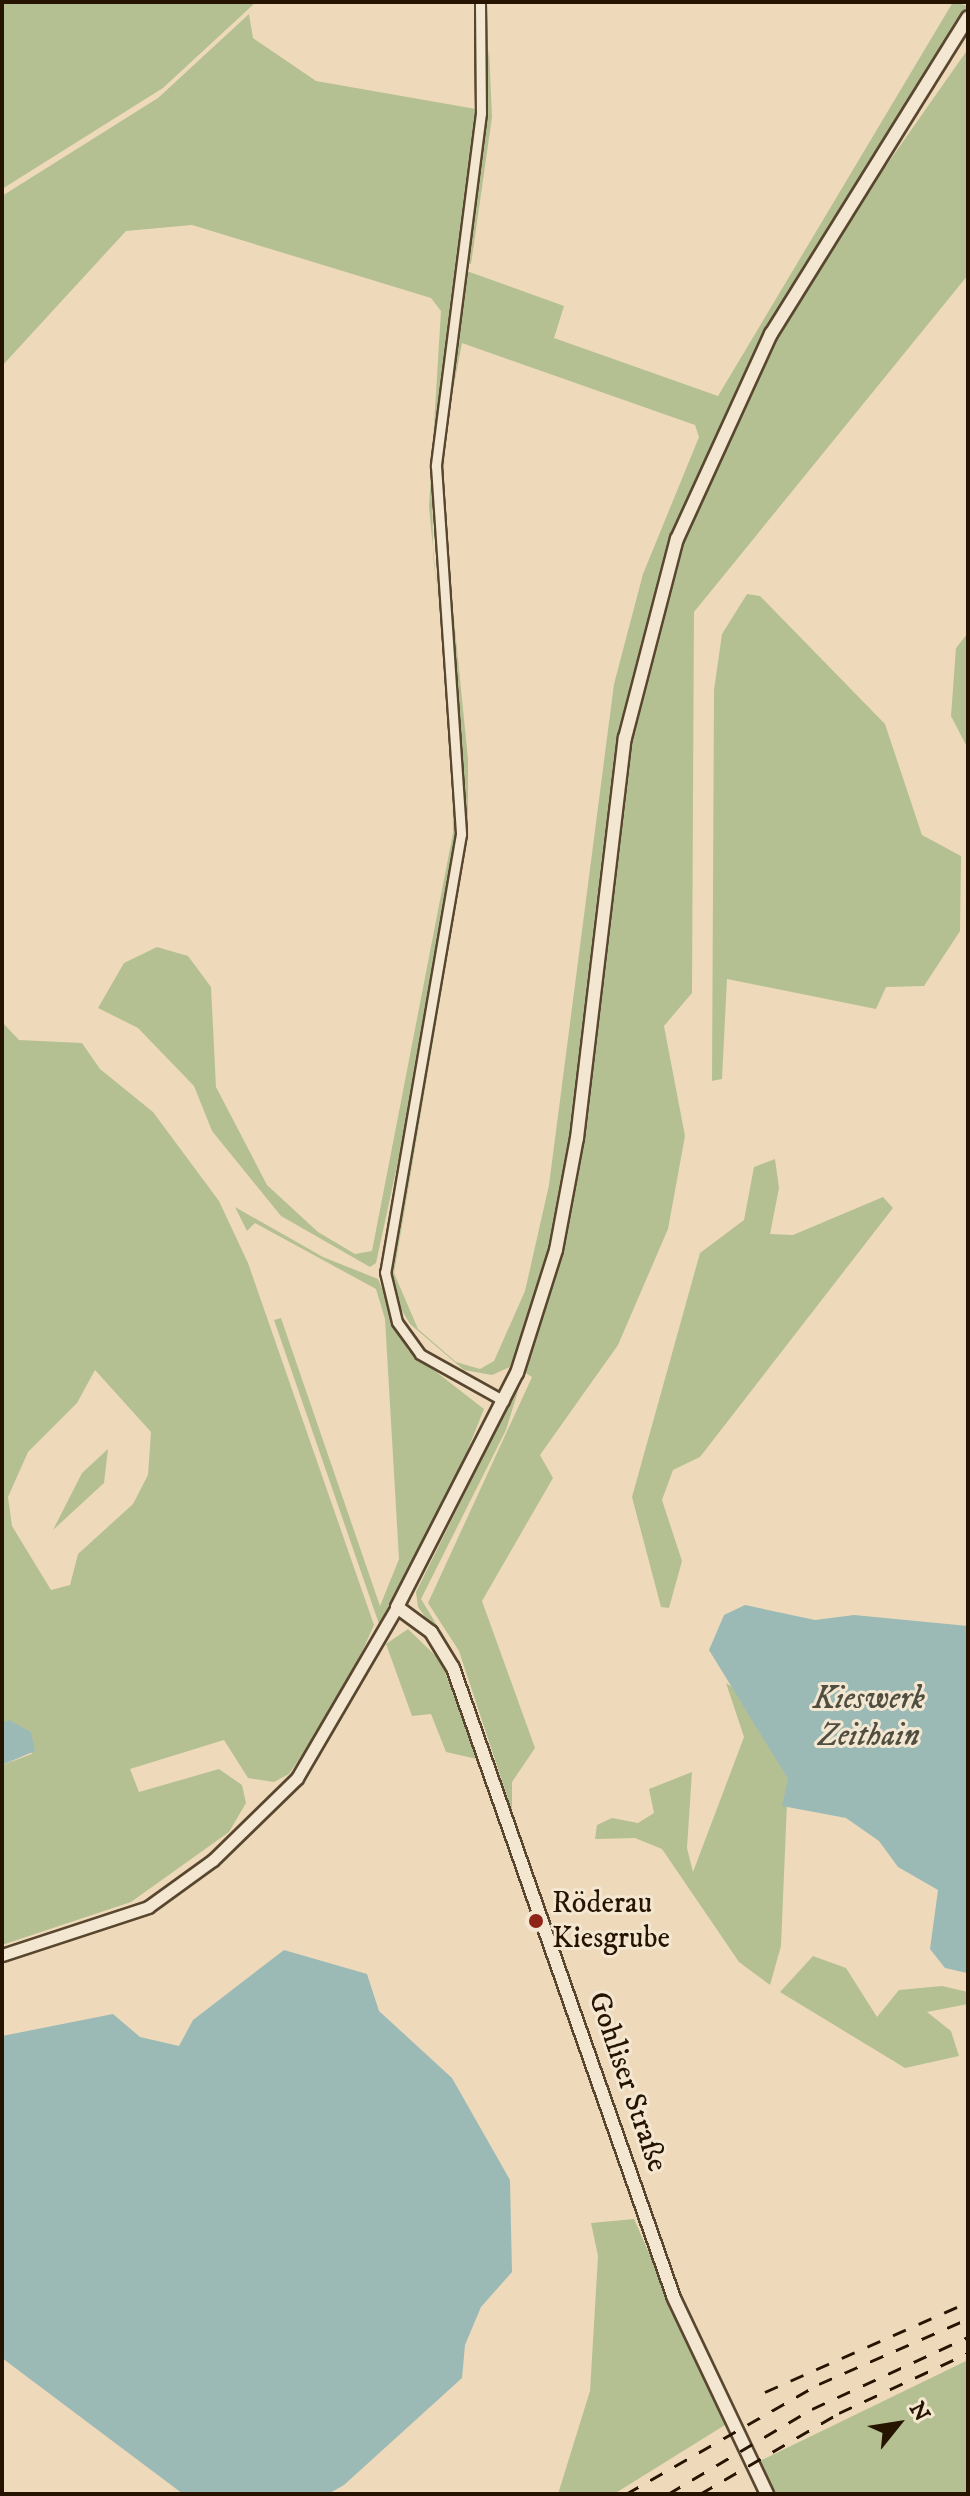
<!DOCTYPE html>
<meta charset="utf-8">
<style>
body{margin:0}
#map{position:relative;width:970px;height:2496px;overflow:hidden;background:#eedaba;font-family:"IM FELL DW Pica",serif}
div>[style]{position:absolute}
.green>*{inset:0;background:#b5c092}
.water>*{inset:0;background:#9bbab6}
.roads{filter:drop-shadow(2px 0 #58462f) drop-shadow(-2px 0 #58462f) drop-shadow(0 2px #58462f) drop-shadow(0 -2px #58462f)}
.minor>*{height:9px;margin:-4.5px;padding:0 4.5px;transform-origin:4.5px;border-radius:4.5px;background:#f4e7d2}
.tertiary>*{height:11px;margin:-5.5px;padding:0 5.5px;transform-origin:5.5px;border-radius:5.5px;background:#f4e7d2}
.secondary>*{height:12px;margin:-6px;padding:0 6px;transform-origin:6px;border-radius:6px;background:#f4e7d2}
.rail>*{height:3px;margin-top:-1.5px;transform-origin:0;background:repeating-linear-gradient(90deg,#261401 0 14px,transparent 0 28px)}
.dots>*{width:22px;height:22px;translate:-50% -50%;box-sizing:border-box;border:4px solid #f4e7d2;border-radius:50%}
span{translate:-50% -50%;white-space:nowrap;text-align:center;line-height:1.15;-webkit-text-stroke:6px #f4e7d2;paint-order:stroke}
.poi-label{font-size:30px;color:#261401}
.left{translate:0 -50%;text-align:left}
.street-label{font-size:30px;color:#261401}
.water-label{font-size:32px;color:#4f4e40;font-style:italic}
.frame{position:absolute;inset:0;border:4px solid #261401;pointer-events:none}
.north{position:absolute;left:858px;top:2384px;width:80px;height:80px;-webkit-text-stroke:6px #f4e7d2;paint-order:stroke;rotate:60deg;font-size:22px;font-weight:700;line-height:32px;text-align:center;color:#261401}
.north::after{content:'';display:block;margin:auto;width:28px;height:36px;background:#261401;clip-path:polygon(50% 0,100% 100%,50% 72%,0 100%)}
</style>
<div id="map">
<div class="green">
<i style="clip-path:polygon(2px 2px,244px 3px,256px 2px,163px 88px,2px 189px)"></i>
<i style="clip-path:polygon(evenodd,953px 2px,968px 6px,767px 330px,673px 536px,620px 736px,572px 1137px,551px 1246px,510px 1367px,492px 1375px,464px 1370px,410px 1324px,396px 1301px,391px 1263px,466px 834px,441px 508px,442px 431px,464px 270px,564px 306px,554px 338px,718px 396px,953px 2px,462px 343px,695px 425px,699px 437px,643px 574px,614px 684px,549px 1185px,525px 1291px,494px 1361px,480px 1369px,456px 1362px,418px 1329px,394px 1273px,468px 834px,468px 759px,443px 509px,445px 432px,462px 343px)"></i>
<i style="clip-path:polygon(249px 14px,253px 38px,316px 81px,476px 109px,432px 465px,433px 554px,457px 779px,456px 834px,402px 1143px,376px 1263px,370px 1267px,281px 1216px,212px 1131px,194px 1086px,138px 1028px,98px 1008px,124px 963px,157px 947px,188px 956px,211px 987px,216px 1087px,267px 1185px,318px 1232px,355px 1254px,372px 1251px,453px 833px,452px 744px,429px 507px,441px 311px,431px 298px,192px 225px,126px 231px,2px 366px,2px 196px,158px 98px)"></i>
<i style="clip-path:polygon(489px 49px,492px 117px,471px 264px,464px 264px)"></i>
<i style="clip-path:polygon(968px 49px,968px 275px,694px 612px,692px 993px,664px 1026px,685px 1136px,668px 1229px,618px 1345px,540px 1455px,553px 1478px,482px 1601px,535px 1748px,512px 1782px,512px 1811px,459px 1651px,428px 1603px,532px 1377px,524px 1372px,553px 1285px,583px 1139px,630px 738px,681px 541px,759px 365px,836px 237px)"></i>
<i style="clip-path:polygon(747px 594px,760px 596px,885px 724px,922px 835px,961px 856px,960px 931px,924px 986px,886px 987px,876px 1009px,727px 979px,722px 1079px,712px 1081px,714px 690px,722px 634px)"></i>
<i style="clip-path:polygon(968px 633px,968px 745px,966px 745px,951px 716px,956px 648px)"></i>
<i style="clip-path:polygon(evenodd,2px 1022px,19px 1040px,82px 1043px,100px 1069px,153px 1112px,219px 1201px,248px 1263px,374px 1625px,344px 1692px,289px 1774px,274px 1782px,248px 1778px,224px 1740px,130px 1769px,139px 1792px,219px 1769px,242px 1785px,246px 1803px,229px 1832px,131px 1902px,2px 1945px,2px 1765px,32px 1754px,18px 1726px,2px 1723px,2px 1022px,95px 1370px,151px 1432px,148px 1475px,133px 1504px,78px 1554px,70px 1585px,51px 1590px,12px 1526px,8px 1497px,28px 1452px,77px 1403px,95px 1370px)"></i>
<i style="clip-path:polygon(775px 1159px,779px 1188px,770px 1234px,793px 1235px,883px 1197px,893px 1208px,700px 1457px,673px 1470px,662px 1500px,682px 1561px,669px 1608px,661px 1607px,632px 1497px,700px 1253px,744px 1220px,754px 1167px)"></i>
<i style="clip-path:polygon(235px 1207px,323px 1257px,378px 1279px,408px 1350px,484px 1409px,456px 1479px,379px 1624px,274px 1320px,281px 1318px,380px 1606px,399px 1559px,385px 1319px,376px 1289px,255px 1223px,247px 1231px)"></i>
<i style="clip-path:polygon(522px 1378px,506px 1430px,421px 1599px,452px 1650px,473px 1715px,450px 1651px,418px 1607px,416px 1592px)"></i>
<i style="clip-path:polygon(108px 1449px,104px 1483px,53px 1530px,82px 1473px)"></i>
<i style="clip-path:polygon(408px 1629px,441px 1661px,477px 1759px,446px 1752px,431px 1714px,412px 1716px,386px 1644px)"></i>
<i style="clip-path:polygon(726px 1683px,738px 1691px,788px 1779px,781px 1946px,770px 1985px,739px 1962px,662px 1849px,635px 1838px,595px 1839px,597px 1825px,612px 1818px,638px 1823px,654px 1813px,649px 1789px,692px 1772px,687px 1848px,693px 1872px,744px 1737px)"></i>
<i style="clip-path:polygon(813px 1956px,846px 1968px,877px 2017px,899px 1990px,942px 1986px,968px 1992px,968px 2004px,927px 2012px,951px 2031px,959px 2056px,905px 2068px,780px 1992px)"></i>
<i style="clip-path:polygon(634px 2219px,725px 2425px,614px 2494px,558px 2494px,590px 2391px,598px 2256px,591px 2223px)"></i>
<i style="clip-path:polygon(968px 2360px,968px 2494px,773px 2494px,758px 2462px)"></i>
</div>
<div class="water">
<i style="clip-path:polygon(745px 1605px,815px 1620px,854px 1615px,968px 1626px,967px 1973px,945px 1968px,930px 1949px,938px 1890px,898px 1867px,879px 1841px,846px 1818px,782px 1806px,788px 1779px,709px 1650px,724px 1615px)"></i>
<i style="clip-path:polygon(9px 1720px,31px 1732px,35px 1751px,2px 1765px,2px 1723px)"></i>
<i style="clip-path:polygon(284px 1950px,367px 1974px,379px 2011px,452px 2078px,510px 2180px,512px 2272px,481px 2307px,465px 2345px,462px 2378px,344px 2485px,328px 2494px,183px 2494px,2px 2358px,2px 2036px,113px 2014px,140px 2037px,179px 2046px,193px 2020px)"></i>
</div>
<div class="roads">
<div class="minor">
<i style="left:480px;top:2px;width:111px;rotate:89.5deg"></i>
<i style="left:481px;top:113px;width:356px;rotate:97.3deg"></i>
<i style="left:436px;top:466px;width:369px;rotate:86.1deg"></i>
<i style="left:461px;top:834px;width:445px;rotate:99.8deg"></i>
<i style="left:385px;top:1272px;width:51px;rotate:76.5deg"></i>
<i style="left:397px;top:1322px;width:39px;rotate:54deg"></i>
<i style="left:420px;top:1354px;width:96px;rotate:29.2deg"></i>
</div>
<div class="tertiary">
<i style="left:2px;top:1955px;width:154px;rotate:-18.2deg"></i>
<i style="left:148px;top:1907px;width:80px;rotate:-35.9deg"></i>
<i style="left:213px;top:1860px;width:117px;rotate:-44.3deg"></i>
<i style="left:297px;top:1778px;width:198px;rotate:-59.7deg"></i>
</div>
<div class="secondary">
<i style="left:767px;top:2494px;width:217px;rotate:-115.4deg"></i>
<i style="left:674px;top:2298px;width:668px;rotate:-109.33deg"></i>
<i style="left:453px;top:1668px;width:42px;rotate:-121.4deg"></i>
<i style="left:431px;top:1632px;width:42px;rotate:-143.7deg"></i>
<i style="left:397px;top:1607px;width:263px;rotate:-62.9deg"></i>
<i style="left:517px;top:1373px;width:129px;rotate:-72.4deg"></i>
<i style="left:556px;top:1250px;width:114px;rotate:-79.4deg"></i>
<i style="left:577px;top:1138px;width:403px;rotate:-83.2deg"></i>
<i style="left:625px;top:738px;width:206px;rotate:-75.4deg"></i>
<i style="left:677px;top:539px;width:226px;rotate:-65.4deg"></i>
<i style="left:771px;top:334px;width:373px;rotate:-58.1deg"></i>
</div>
</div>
<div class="rail">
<i style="left:765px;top:2392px;width:222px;rotate:-23.9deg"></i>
<i style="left:626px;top:2494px;width:222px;rotate:-29.7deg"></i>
<i style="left:819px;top:2384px;width:163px;rotate:-23.6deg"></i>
<i style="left:668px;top:2494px;width:167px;rotate:-30.6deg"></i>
<i style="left:812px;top:2409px;width:172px;rotate:-24.8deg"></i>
<i style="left:700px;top:2494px;width:161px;rotate:-30.2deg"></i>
<i style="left:839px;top:2413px;width:142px;rotate:-24.9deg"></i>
</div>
<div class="dots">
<i style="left:536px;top:1921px;background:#8f2418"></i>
</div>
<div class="poi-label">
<span class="left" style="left:552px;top:1921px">Röderau<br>Kiesgrube</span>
</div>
<div class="street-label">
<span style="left:627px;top:2082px;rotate:71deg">Gohliser Straße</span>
</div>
<div class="water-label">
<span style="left:869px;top:1718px">Kieswerk<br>Zeithain</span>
</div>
<div class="frame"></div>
<div class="north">N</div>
</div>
